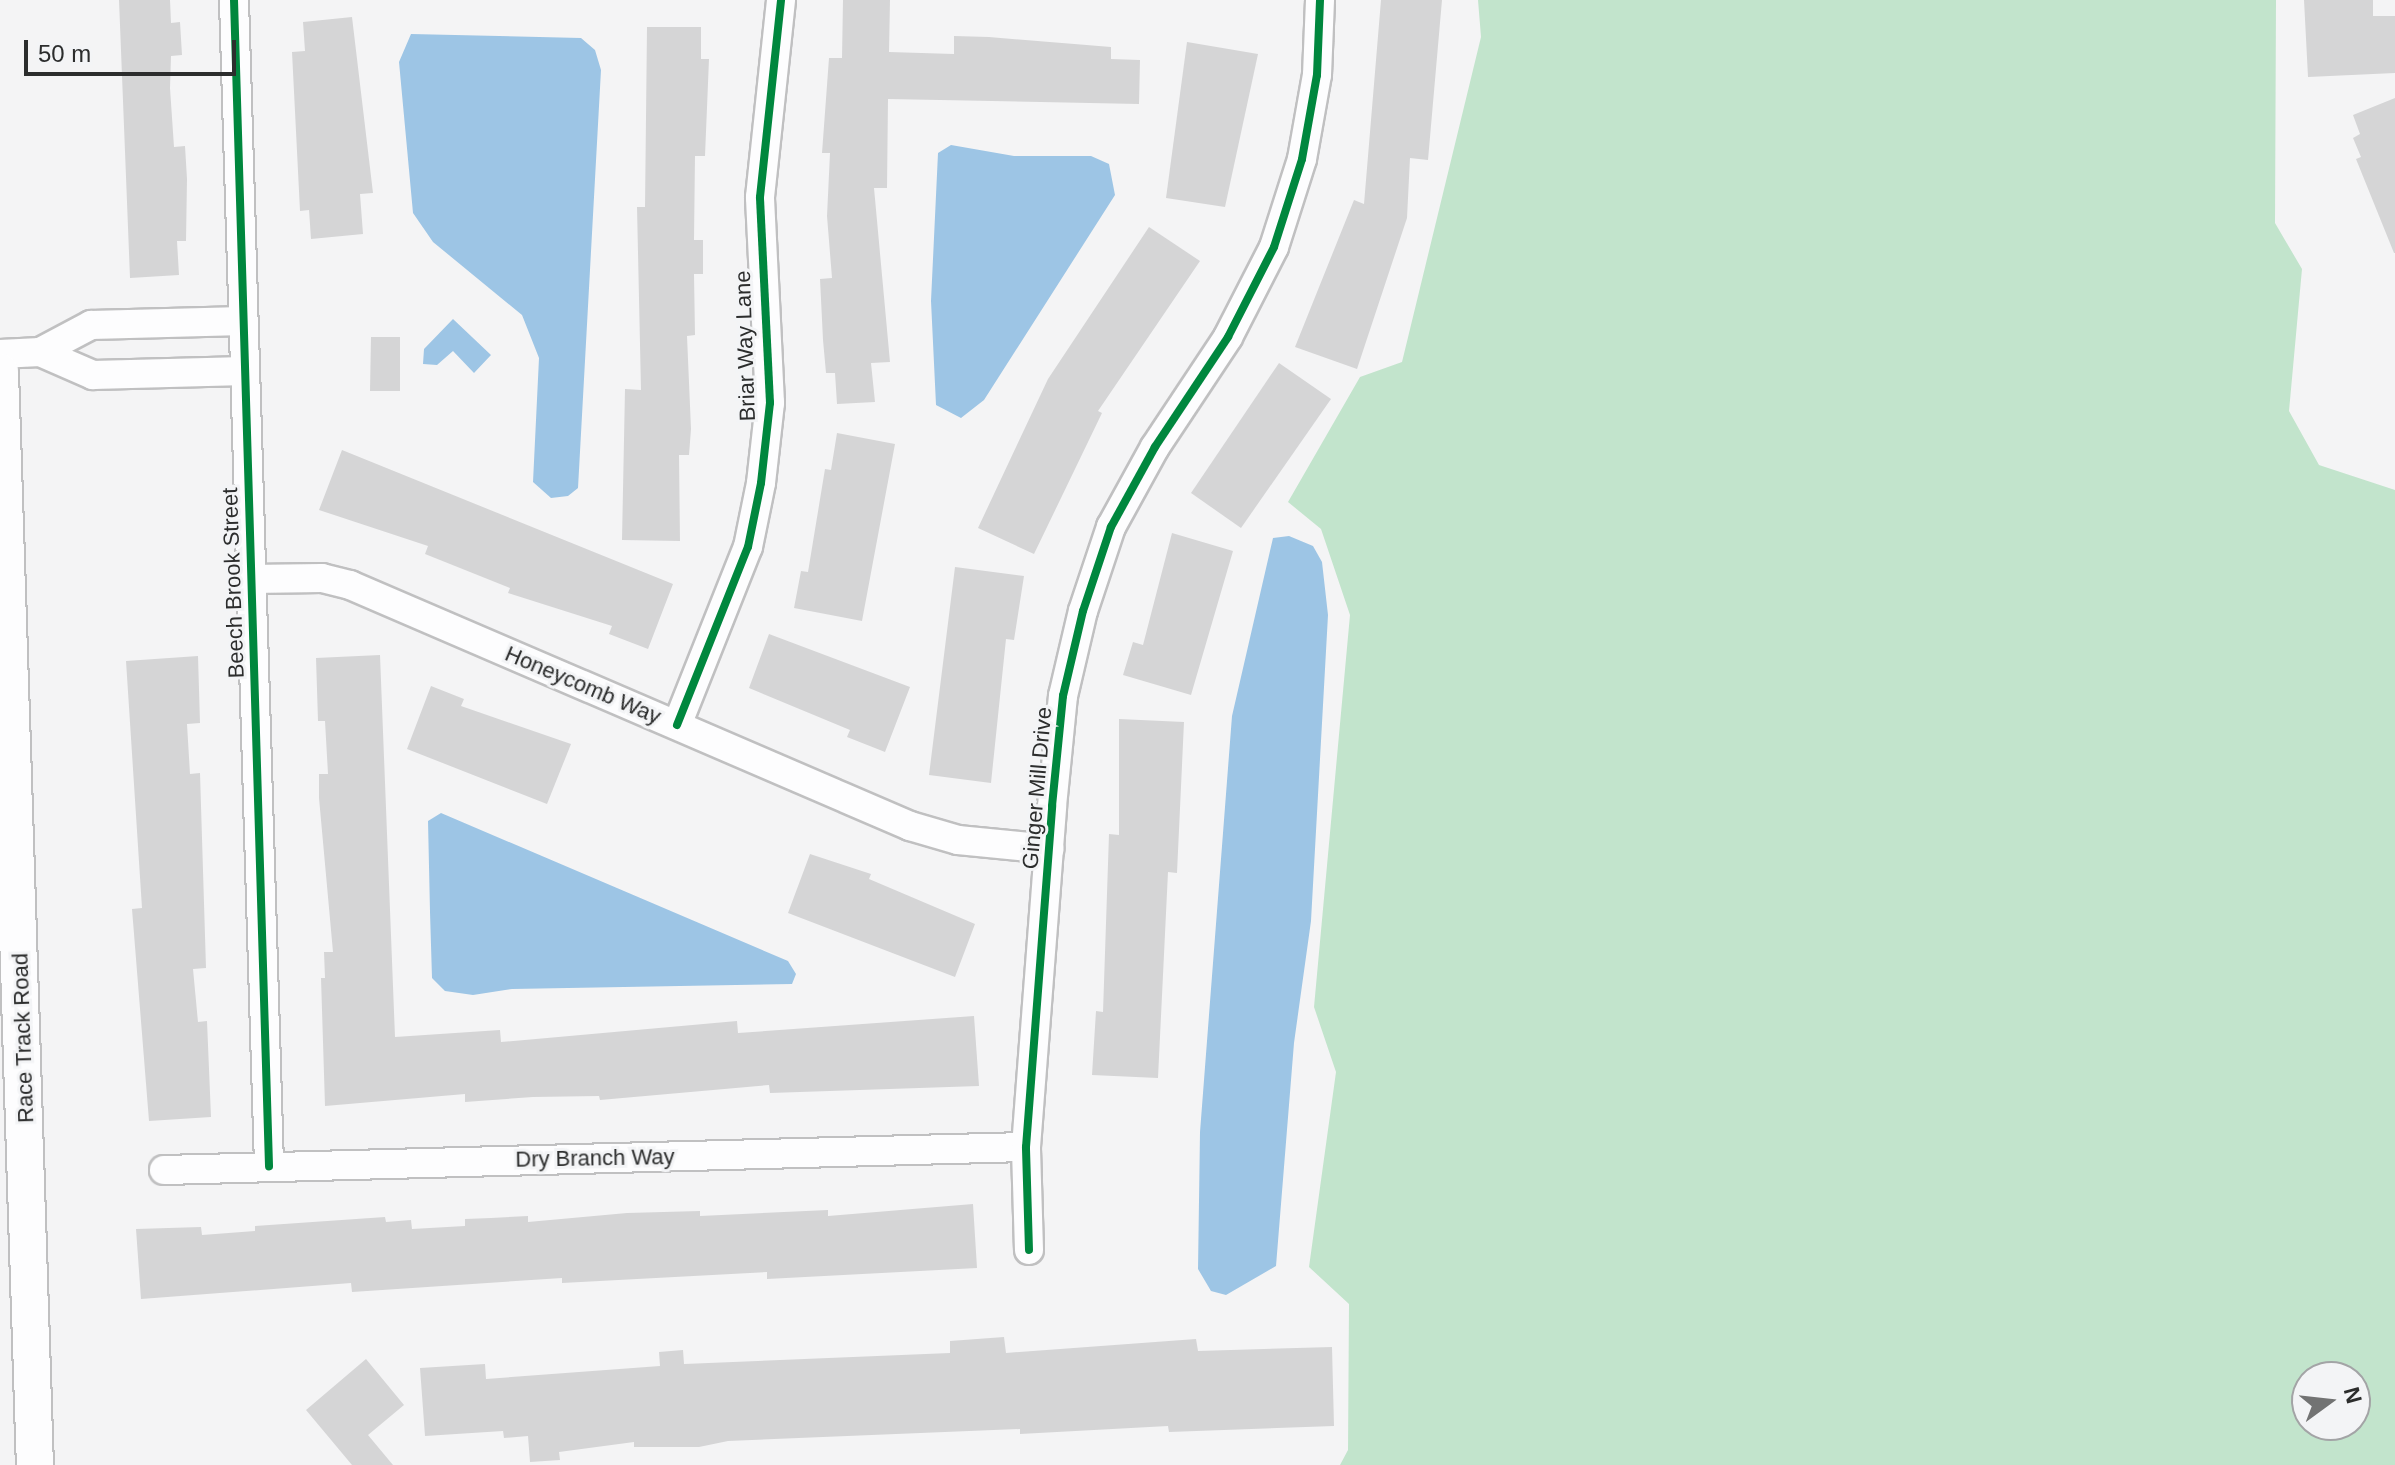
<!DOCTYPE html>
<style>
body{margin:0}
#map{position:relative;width:2395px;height:1465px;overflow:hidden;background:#f4f4f5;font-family:Arial,sans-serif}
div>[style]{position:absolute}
.forest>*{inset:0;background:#c2e4cc}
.water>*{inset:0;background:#9dc5e5}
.building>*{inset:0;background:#d5d5d6}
.roads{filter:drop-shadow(2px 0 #c0c0c1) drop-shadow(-2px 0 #c0c0c1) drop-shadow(0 2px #c0c0c1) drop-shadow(0 -2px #c0c0c1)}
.minor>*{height:28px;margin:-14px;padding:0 14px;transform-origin:14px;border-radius:14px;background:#fdfdfe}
.major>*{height:36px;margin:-18px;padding:0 18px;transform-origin:18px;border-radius:18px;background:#fdfdfe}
.cycleway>*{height:8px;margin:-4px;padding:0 4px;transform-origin:4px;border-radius:4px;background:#00873e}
span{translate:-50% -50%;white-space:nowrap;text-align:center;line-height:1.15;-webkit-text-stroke:6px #f3f4f6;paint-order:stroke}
.street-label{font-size:22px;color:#2c2d2d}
.north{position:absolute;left:2291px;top:1361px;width:80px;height:80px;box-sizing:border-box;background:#f3f4f6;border:2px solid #a3a4a6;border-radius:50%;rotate:75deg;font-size:22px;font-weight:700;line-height:32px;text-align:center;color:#2c2d2d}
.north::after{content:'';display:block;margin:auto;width:28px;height:36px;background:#727373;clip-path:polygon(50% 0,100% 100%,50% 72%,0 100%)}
.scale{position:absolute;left:24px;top:40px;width:212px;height:36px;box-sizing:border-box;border:4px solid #2c2d2d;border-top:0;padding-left:10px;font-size:24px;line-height:28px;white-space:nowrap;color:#2c2d2d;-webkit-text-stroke:6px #f3f4f6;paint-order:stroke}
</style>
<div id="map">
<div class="forest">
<i style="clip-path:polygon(evenodd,1478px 0,2276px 0,2275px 223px,2302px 269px,2289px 411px,2319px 465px,2395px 490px,2395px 1465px,1340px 1465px,1348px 1450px,1349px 1304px,1309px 1267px,1336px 1072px,1314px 1007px,1350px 615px,1321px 529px,1288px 502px,1360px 377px,1402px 362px,1481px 37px,1478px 0,2307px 1377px,2355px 1377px,2355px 1425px,2307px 1425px,2307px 1377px)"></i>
</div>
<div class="water">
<i style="clip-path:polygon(411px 34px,581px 38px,595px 50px,601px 70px,578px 488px,568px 496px,551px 498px,533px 482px,539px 358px,522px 315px,433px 242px,413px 213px,399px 62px)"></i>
<i style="clip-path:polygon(951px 145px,1014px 156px,1091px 156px,1109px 164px,1115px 195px,984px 400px,961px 418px,936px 405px,931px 301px,938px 153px)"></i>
<i style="clip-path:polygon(453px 319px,491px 355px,474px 373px,453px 351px,437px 365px,423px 364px,424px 349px)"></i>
<i style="clip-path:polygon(1289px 536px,1313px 546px,1322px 562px,1328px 615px,1311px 921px,1294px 1043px,1276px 1266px,1226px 1295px,1211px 1291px,1198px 1269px,1200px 1132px,1232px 716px,1273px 538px)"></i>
<i style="clip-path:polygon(441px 813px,788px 961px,796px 974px,792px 984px,512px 989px,473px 995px,445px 991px,432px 978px,430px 912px,428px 821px)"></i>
</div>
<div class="building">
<i style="clip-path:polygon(119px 0,170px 0,171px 23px,180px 22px,182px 55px,171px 56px,170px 88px,174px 147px,185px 146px,187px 179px,186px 241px,177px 241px,179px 275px,130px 278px)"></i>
<i style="clip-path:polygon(843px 0,890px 0,889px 52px,954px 54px,954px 36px,989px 37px,1111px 47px,1111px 59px,1140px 60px,1139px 104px,888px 99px,887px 188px,874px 188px,890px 362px,871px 363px,875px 402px,837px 404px,835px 373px,826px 373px,823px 340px,820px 279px,832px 278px,827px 216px,830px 153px,822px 153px,829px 58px,842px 58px)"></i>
<i style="clip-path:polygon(1381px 0,1442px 0,1428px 160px,1410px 158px,1407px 218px,1357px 369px,1295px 347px,1354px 200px,1364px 204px)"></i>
<i style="clip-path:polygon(2304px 0,2373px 0,2373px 16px,2395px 16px,2395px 73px,2308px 77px)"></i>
<i style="clip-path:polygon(352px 17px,373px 193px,360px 194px,363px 234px,311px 239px,309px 210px,300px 211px,292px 52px,305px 51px,303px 22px)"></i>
<i style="clip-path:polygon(647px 27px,701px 27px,701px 59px,709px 59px,705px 156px,695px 156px,694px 240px,703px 240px,703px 274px,694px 274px,695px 335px,687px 336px,691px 429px,689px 455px,679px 455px,680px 541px,622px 540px,625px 389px,641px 390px,637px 207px,645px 207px)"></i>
<i style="clip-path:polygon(1187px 42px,1258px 54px,1225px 207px,1166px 198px)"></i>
<i style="clip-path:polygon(2395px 98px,2395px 253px,2394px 253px,2356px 159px,2361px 157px,2353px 138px,2360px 134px,2353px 115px)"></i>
<i style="clip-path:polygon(1149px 227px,1200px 261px,1098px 411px,1102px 413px,1034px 554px,978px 528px,1048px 379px)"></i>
<i style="clip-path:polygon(371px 337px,400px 337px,400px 391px,370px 391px)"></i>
<i style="clip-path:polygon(1279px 363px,1331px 399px,1241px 528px,1191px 493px)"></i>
<i style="clip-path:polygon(837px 433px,895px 444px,862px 621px,794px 608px,801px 571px,808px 572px,825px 469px,831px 470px)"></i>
<i style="clip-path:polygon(342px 450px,673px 584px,648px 649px,609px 634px,612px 626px,508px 593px,510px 588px,425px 554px,428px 546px,319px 510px)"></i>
<i style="clip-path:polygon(1172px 533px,1233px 551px,1191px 695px,1123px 675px,1133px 642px,1143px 645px)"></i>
<i style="clip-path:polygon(955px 567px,1024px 576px,1014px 640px,1006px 639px,991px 783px,929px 775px)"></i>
<i style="clip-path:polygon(769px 634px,910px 687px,885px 752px,847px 737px,850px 730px,749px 688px)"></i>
<i style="clip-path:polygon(380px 655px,395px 1037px,500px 1030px,501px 1042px,737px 1021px,738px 1033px,974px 1016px,979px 1086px,770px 1093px,769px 1085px,600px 1100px,599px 1096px,533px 1097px,465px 1102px,465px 1094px,325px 1106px,321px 978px,325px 978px,324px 952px,333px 952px,319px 798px,319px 774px,328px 774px,325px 721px,318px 721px,316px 658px)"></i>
<i style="clip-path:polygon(198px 656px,200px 723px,187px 724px,190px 774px,200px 773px,206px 968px,193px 969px,198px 1022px,207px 1021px,211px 1117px,149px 1121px,132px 909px,142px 908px,126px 661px)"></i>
<i style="clip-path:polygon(431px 686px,464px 699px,461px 706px,571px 744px,547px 804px,407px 749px)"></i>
<i style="clip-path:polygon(1119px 719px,1184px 722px,1177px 873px,1168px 872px,1158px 1078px,1092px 1075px,1096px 1011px,1103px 1012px,1109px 834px,1119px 835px)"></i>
<i style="clip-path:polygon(810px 854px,871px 874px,869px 879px,975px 924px,955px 977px,788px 913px)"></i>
<i style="clip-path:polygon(973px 1204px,977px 1268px,767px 1279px,767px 1272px,562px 1283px,562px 1278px,352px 1292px,351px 1283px,141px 1299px,136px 1229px,201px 1227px,202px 1235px,255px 1231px,255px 1226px,385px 1217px,386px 1222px,411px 1220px,412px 1229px,465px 1226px,465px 1219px,491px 1218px,528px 1216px,528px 1222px,627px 1213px,700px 1211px,700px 1216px,828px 1210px,828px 1216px)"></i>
<i style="clip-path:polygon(1004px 1337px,1006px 1353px,1196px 1339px,1198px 1351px,1332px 1347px,1334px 1426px,1169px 1432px,1168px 1426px,1020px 1434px,1020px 1429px,728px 1441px,699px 1447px,634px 1447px,634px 1442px,559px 1452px,560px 1460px,530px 1462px,528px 1436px,504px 1438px,503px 1431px,425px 1436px,420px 1368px,485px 1364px,486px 1379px,660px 1366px,659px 1352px,683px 1350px,684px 1364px,950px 1353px,950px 1341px)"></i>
<i style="clip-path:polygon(366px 1359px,404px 1405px,368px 1435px,393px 1465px,352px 1465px,306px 1410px)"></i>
</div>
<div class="roads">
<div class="minor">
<i style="left:234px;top:0;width:1167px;rotate:88.28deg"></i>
<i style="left:40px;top:352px;width:58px;rotate:23.5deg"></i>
<i style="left:93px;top:375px;width:152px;rotate:-1.5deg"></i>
<i style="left:0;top:354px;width:40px;rotate:-2.9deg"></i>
<i style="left:40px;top:352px;width:58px;rotate:-27.9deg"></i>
<i style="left:91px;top:325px;width:152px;rotate:-1.5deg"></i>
<i style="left:251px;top:579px;width:71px;rotate:-0.8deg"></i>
<i style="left:322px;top:578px;width:29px;rotate:14deg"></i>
<i style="left:350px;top:585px;width:610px;rotate:23.28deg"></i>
<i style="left:910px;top:826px;width:50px;rotate:16.3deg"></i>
<i style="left:958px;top:840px;width:92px;rotate:5.6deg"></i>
<i style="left:677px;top:725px;width:192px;rotate:-68.3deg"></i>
<i style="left:748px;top:547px;width:65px;rotate:-78.5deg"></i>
<i style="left:761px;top:483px;width:81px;rotate:-83.6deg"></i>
<i style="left:770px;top:403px;width:206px;rotate:-92.8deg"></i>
<i style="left:760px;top:197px;width:198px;rotate:-83.9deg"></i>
<i style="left:164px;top:1170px;width:862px;rotate:-1.53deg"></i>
<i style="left:1029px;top:1250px;width:103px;rotate:-91.7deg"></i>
<i style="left:1026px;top:1147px;width:342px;rotate:-85.6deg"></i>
<i style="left:1052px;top:806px;width:111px;rotate:-84.3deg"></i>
<i style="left:1063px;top:696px;width:87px;rotate:-76.8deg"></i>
<i style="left:1083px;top:611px;width:89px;rotate:-71.6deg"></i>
<i style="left:1111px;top:527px;width:91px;rotate:-61.2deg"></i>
<i style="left:1155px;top:447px;width:132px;rotate:-56.4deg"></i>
<i style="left:1228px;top:337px;width:101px;rotate:-62.9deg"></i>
<i style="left:1274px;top:247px;width:92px;rotate:-72.3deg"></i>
<i style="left:1302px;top:159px;width:85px;rotate:-79.9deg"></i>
<i style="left:1317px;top:75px;width:75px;rotate:-87.7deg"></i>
</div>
<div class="major">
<i style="left:0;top:372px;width:1094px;rotate:88.17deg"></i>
</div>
</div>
<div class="cycleway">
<i style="left:234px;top:0;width:1167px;rotate:88.28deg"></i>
<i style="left:677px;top:725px;width:192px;rotate:-68.3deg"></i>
<i style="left:748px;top:547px;width:65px;rotate:-78.5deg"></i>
<i style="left:761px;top:483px;width:81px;rotate:-83.6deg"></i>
<i style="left:770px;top:403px;width:206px;rotate:-92.8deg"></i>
<i style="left:760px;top:197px;width:198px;rotate:-83.9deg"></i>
<i style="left:1029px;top:1250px;width:103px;rotate:-91.7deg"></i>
<i style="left:1026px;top:1147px;width:342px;rotate:-85.6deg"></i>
<i style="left:1052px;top:806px;width:111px;rotate:-84.3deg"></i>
<i style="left:1063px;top:696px;width:87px;rotate:-76.8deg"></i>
<i style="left:1083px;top:611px;width:89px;rotate:-71.6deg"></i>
<i style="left:1111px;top:527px;width:91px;rotate:-61.2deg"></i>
<i style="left:1155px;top:447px;width:132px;rotate:-56.4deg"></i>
<i style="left:1228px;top:337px;width:101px;rotate:-62.9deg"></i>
<i style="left:1274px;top:247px;width:92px;rotate:-72.3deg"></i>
<i style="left:1302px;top:159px;width:85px;rotate:-79.9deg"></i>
<i style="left:1317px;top:75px;width:75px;rotate:-87.7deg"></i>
</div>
<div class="street-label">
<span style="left:745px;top:346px;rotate:-92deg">Briar Way Lane</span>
<span style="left:233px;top:583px;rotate:-92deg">Beech Brook Street</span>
<span style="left:583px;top:685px;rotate:23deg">Honeycomb Way</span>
<span style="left:1037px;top:788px;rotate:-85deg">Ginger Mill Drive</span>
<span style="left:23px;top:1038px;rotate:-92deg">Race Track Road</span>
<span style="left:595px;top:1158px;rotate:-1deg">Dry Branch Way</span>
</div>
<div class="north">N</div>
<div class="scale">50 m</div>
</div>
